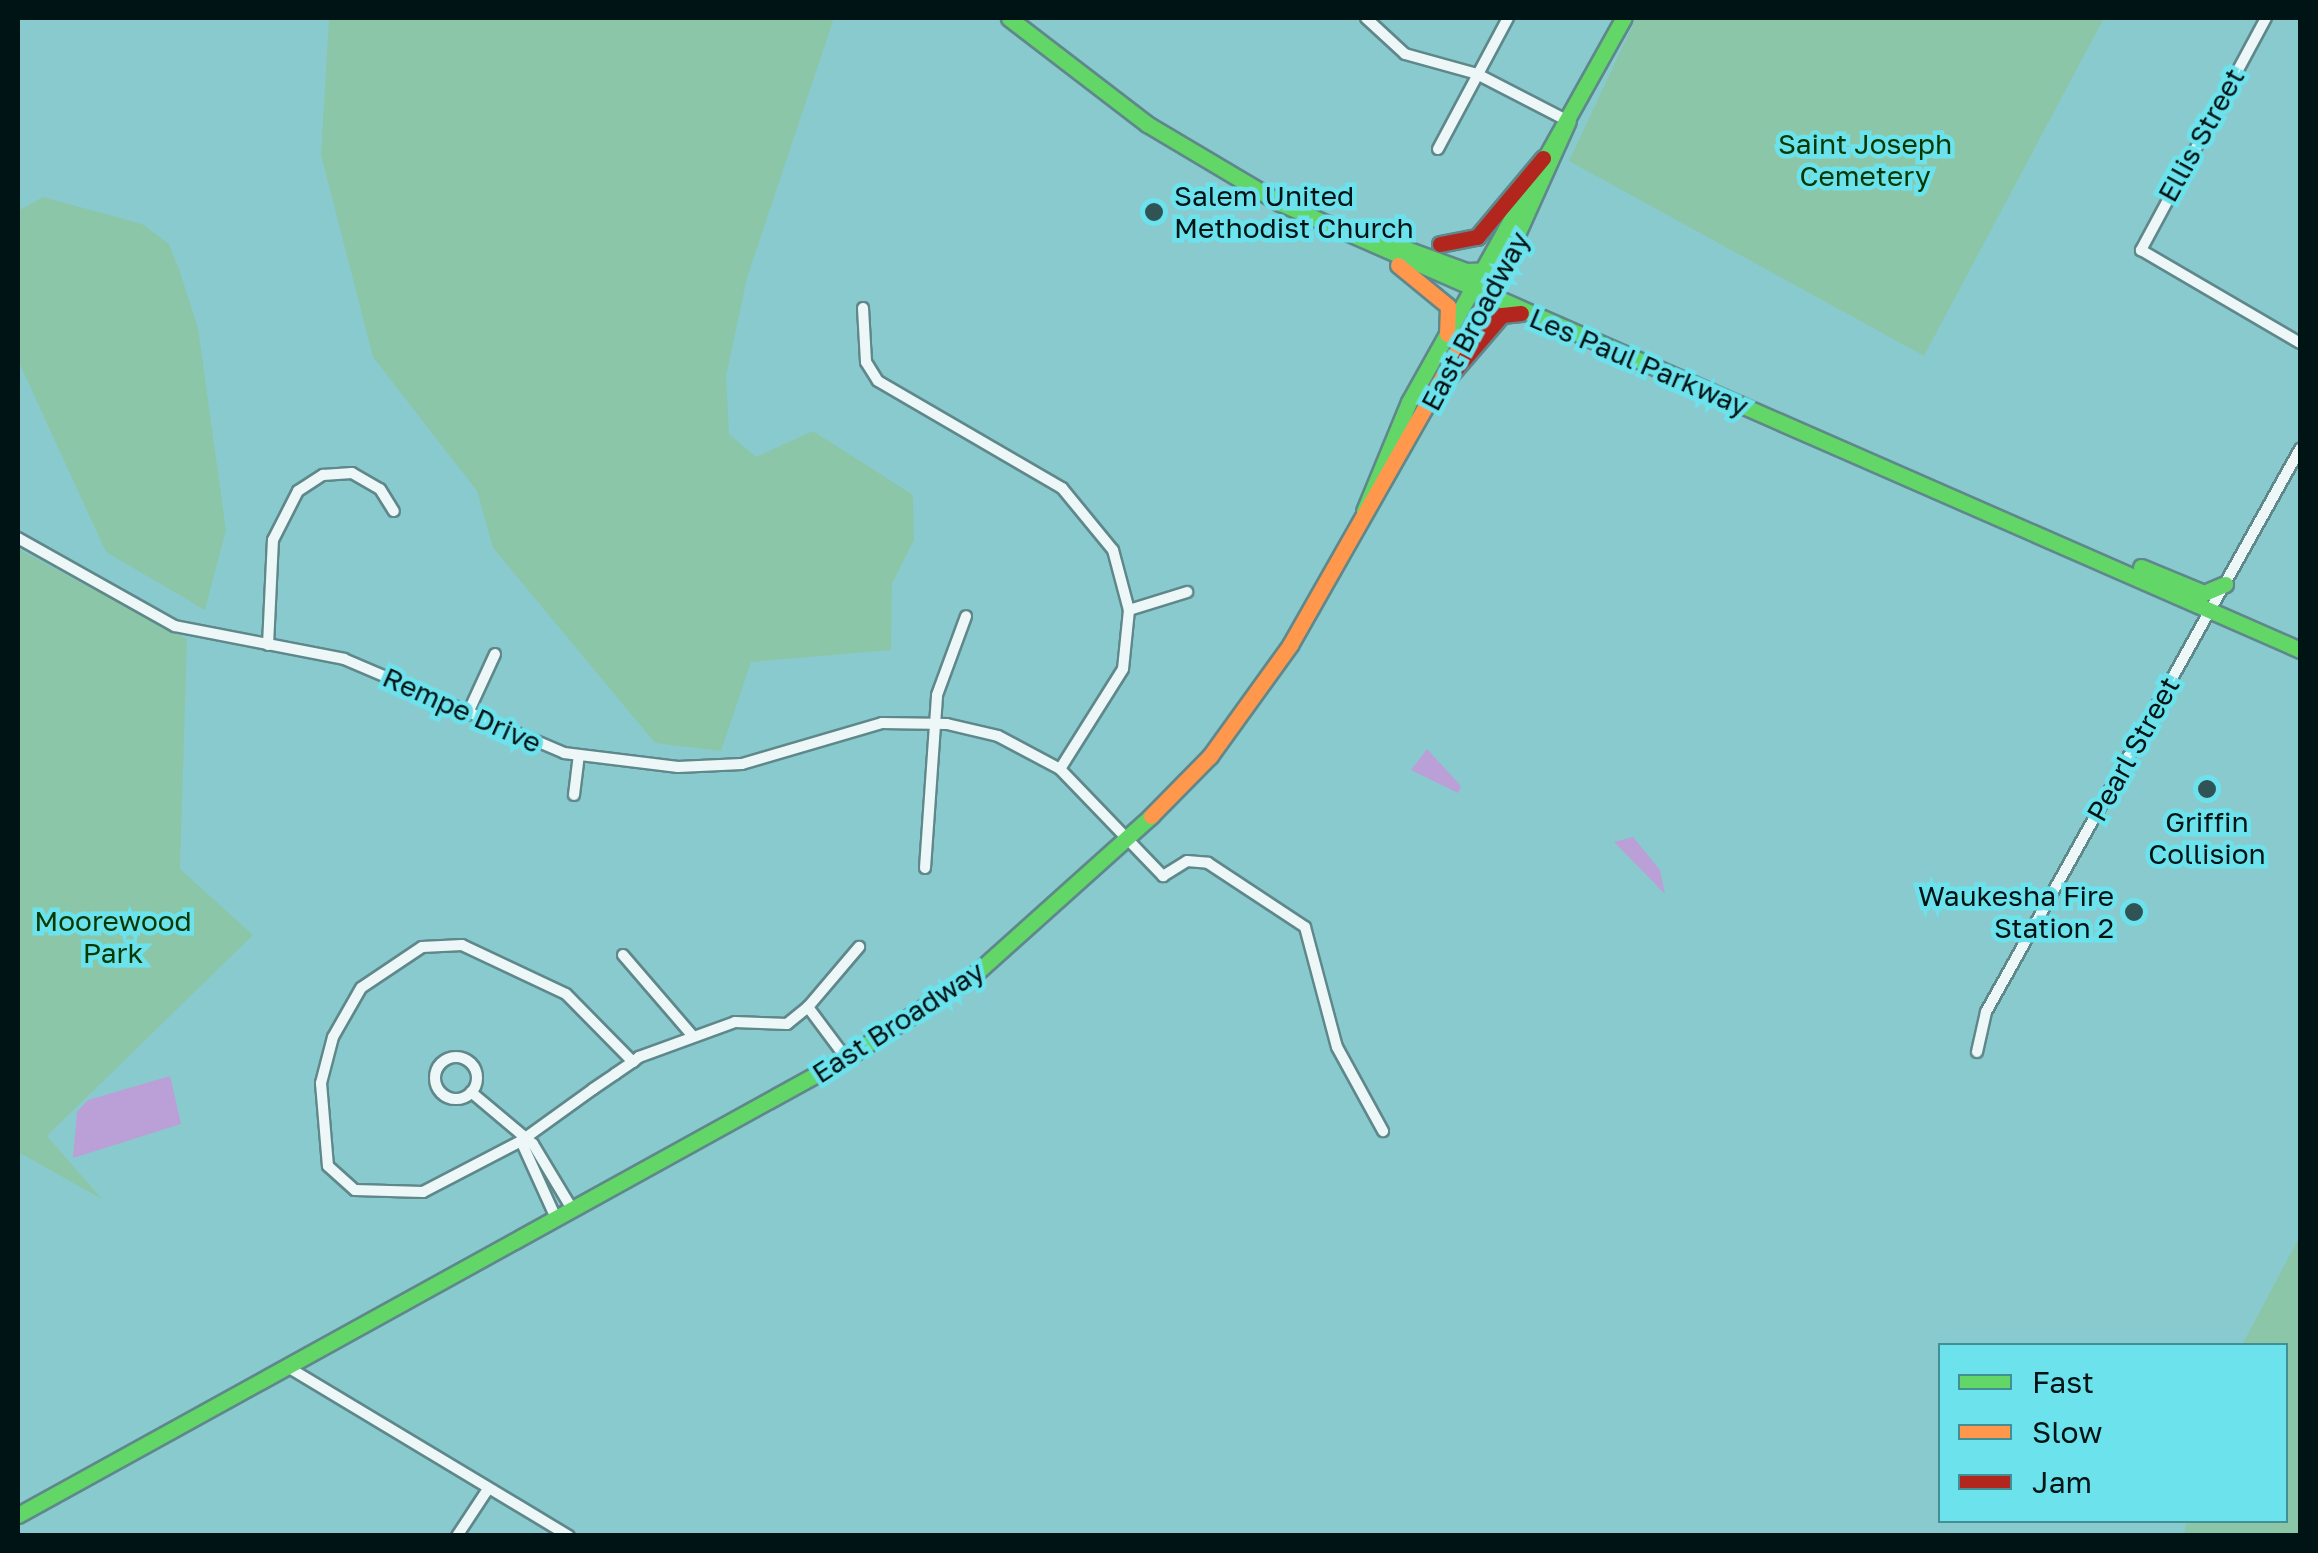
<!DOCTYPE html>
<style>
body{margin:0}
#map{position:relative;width:2318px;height:1553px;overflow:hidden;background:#89cacf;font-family:"Golos Text",sans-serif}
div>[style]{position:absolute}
.green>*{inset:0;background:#8cc6a8}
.water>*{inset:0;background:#bb9fd7}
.roads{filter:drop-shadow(2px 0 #5f888b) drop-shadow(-2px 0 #5f888b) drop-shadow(0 2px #5f888b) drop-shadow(0 -2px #5f888b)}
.street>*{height:10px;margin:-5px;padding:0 5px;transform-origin:5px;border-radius:5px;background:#edf7f8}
.street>.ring{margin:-5px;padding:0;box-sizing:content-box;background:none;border:10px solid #edf7f8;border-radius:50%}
.fast>*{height:15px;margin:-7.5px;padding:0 7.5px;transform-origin:7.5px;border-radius:7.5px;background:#63d668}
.slow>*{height:15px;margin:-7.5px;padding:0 7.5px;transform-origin:7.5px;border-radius:7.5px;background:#ff974d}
.jam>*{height:15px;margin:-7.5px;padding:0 7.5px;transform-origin:7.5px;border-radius:7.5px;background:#b3261e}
.dots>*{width:28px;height:28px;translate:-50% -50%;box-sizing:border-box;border:5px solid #6ce3ec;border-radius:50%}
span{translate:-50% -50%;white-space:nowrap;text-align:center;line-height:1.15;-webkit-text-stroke:9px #6ce3ec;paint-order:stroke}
.street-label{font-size:28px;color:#001315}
.park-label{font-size:28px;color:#053903}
.poi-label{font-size:28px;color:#001315}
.left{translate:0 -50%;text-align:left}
.right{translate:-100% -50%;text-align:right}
.frame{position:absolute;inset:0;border:20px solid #001315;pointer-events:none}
.legend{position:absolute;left:1938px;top:1343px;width:350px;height:180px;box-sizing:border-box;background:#6ce3ec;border:2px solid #419096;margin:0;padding:12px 18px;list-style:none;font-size:30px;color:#001315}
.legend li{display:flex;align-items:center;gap:20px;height:50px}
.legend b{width:50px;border:2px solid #419096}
</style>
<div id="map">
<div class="green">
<i style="clip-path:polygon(329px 18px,834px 18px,747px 278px,726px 376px,729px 434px,756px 457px,813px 431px,913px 495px,914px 540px,892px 584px,891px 650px,751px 662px,721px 751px,655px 743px,493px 548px,477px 491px,373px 357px,321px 155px)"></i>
<i style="clip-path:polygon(1636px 18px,2104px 18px,1924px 356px,1569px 161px)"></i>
<i style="clip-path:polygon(43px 197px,142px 224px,169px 244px,179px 269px,198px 328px,226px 530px,205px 610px,106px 552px,18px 360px,18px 211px)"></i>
<i style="clip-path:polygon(18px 549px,187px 639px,180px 869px,253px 935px,47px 1136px,102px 1199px,18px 1152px)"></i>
<i style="clip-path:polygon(2300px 1236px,2300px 1535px,2184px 1535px,2187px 1521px,2286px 1520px,2286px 1346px,2242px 1345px)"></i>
</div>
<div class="water">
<i style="clip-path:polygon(1427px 749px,1461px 786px,1458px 793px,1411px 770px)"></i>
<i style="clip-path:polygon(1633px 837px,1660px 870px,1665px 894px,1614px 842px)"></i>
<i style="clip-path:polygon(170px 1076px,181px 1124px,73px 1158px,77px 1112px,88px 1100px)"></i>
</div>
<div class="roads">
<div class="street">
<i style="left:1366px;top:18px;width:53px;rotate:42.7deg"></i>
<i style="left:1405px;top:54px;width:75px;rotate:15.5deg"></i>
<i style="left:1477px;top:74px;width:102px;rotate:27.3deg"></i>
<i style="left:2266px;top:18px;width:264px;rotate:118.3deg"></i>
<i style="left:2141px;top:250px;width:184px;rotate:30.3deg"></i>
<i style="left:1438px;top:149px;width:149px;rotate:-61.9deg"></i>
<i style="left:863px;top:308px;width:54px;rotate:86.8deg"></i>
<i style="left:866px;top:362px;width:22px;rotate:58deg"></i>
<i style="left:878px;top:381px;width:213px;rotate:30.2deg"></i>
<i style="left:1062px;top:488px;width:80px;rotate:50.6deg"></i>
<i style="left:1113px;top:550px;width:62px;rotate:75.1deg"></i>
<i style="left:1129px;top:610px;width:59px;rotate:95.8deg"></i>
<i style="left:1123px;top:669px;width:118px;rotate:122.2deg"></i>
<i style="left:18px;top:538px;width:180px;rotate:29.3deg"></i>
<i style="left:175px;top:626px;width:172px;rotate:11deg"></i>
<i style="left:344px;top:659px;width:239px;rotate:23.1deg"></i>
<i style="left:564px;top:753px;width:115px;rotate:7deg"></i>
<i style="left:678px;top:767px;width:64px;rotate:-2.7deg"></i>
<i style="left:742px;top:764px;width:146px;rotate:-16.3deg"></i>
<i style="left:882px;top:723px;width:65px;rotate:0.9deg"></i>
<i style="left:947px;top:724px;width:52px;rotate:13.2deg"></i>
<i style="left:998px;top:736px;width:70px;rotate:28deg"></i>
<i style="left:1060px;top:769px;width:149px;rotate:46.1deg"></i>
<i style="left:1163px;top:876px;width:28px;rotate:-32deg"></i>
<i style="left:1187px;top:861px;width:21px;rotate:5deg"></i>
<i style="left:1208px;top:863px;width:116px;rotate:33.4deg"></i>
<i style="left:1305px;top:927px;width:124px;rotate:75.1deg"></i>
<i style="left:1337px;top:1047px;width:96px;rotate:61.3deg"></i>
<i style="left:1129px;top:610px;width:61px;rotate:-17.2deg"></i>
<i style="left:268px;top:645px;width:105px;rotate:-87.3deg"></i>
<i style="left:273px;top:540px;width:55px;rotate:-63deg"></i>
<i style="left:298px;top:491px;width:30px;rotate:-33deg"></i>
<i style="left:323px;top:475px;width:29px;rotate:-4deg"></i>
<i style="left:352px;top:473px;width:32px;rotate:30deg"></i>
<i style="left:380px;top:489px;width:26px;rotate:58deg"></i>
<i style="left:467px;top:715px;width:67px;rotate:-65.3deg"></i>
<i style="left:574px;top:795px;width:39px;rotate:-83deg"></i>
<i style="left:925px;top:868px;width:173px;rotate:-86deg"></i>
<i style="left:937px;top:695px;width:84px;rotate:-69.8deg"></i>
<i style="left:623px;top:955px;width:104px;rotate:49.3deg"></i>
<i style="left:1977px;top:1052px;width:41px;rotate:-77.3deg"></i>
<i style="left:1986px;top:1012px;width:645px;rotate:-60.85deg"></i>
<i class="ring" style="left:435px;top:1057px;width:32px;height:32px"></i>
<i style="left:846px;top:1058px;width:64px;rotate:-126.7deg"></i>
<i style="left:808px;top:1007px;width:79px;rotate:-49.6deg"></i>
<i style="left:633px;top:1062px;width:95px;rotate:-134.6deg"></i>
<i style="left:566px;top:994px;width:115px;rotate:-154.8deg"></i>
<i style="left:462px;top:945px;width:40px;rotate:177.1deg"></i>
<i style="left:422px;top:947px;width:73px;rotate:146.1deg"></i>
<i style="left:361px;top:988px;width:56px;rotate:119.7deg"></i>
<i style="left:333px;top:1037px;width:48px;rotate:104.6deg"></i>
<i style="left:321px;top:1083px;width:83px;rotate:85.2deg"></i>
<i style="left:328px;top:1166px;width:36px;rotate:42deg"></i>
<i style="left:355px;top:1190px;width:68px;rotate:1.7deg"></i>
<i style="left:423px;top:1192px;width:110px;rotate:-27.5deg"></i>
<i style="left:521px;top:1141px;width:89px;rotate:-35.8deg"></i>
<i style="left:593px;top:1089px;width:27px;rotate:-34deg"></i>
<i style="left:615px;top:1074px;width:22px;rotate:-34deg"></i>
<i style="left:633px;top:1062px;width:8px;rotate:-40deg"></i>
<i style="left:639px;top:1057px;width:102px;rotate:-20deg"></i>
<i style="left:735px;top:1022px;width:52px;rotate:2.2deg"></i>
<i style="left:787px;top:1024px;width:27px;rotate:-39deg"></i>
<i style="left:471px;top:1092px;width:81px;rotate:40deg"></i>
<i style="left:533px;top:1144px;width:76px;rotate:59deg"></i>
<i style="left:521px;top:1141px;width:85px;rotate:65.6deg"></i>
<i style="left:286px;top:1366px;width:330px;rotate:31deg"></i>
<i style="left:457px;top:1536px;width:56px;rotate:-56.6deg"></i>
</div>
<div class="fast">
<i style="left:1009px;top:18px;width:174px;rotate:37.5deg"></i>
<i style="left:1147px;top:124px;width:155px;rotate:30.7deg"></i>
<i style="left:1280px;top:203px;width:1114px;rotate:23.66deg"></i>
<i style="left:1352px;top:229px;width:121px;rotate:20.2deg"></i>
<i style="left:1466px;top:271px;width:38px;rotate:-2deg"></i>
<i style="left:1492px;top:290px;width:185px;rotate:-65.8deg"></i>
<i style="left:1364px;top:511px;width:118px;rotate:-67.6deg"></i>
<i style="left:1409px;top:402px;width:440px;rotate:-60.8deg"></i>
<i style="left:2141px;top:567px;width:68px;rotate:22.4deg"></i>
<i style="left:2204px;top:593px;width:23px;rotate:-23deg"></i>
<i style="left:18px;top:1515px;width:946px;rotate:-28.9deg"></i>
<i style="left:846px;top:1058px;width:154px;rotate:-33.1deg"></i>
<i style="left:975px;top:974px;width:237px;rotate:-41.9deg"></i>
</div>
<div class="slow">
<i style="left:1398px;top:265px;width:65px;rotate:39.4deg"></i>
<i style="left:1448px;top:306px;width:28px;rotate:92deg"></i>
<i style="left:1151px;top:816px;width:84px;rotate:-45.5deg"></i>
<i style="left:1210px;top:756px;width:137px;rotate:-54.2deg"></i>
<i style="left:1290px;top:645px;width:408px;rotate:-60.4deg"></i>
</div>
<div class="jam">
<i style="left:1440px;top:244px;width:38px;rotate:-11deg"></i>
<i style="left:1477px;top:237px;width:103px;rotate:-50.1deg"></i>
<i style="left:1440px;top:387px;width:95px;rotate:-49.3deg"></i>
<i style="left:1502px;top:315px;width:19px;rotate:-6deg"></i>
</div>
</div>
<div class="dots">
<i style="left:1154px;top:212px;background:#305356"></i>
<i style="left:2207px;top:789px;background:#305356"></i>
<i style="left:2134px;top:912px;background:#305356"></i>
</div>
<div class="street-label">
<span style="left:2201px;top:135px;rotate:-61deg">Ellis Street</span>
<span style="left:1475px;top:321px;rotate:-62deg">East Broadway</span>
<span style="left:1639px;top:362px;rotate:23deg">Les Paul Parkway</span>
<span style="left:462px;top:710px;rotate:24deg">Rempe Drive</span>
<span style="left:2133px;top:749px;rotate:-61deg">Pearl Street</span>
<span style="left:898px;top:1022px;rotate:-33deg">East Broadway</span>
</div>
<div class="park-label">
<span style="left:1865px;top:160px">Saint Joseph<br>Cemetery</span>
<span style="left:113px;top:937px">Moorewood<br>Park</span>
</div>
<div class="poi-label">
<span class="left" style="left:1174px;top:212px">Salem United<br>Methodist Church</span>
<span style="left:2207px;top:838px">Griffin<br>Collision</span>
<span class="right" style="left:2114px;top:912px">Waukesha Fire<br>Station 2</span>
</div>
<div class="frame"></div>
<ul class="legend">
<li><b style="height:12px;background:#63d668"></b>Fast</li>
<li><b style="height:12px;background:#ff974d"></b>Slow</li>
<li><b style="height:12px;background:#b3261e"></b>Jam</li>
</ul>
</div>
